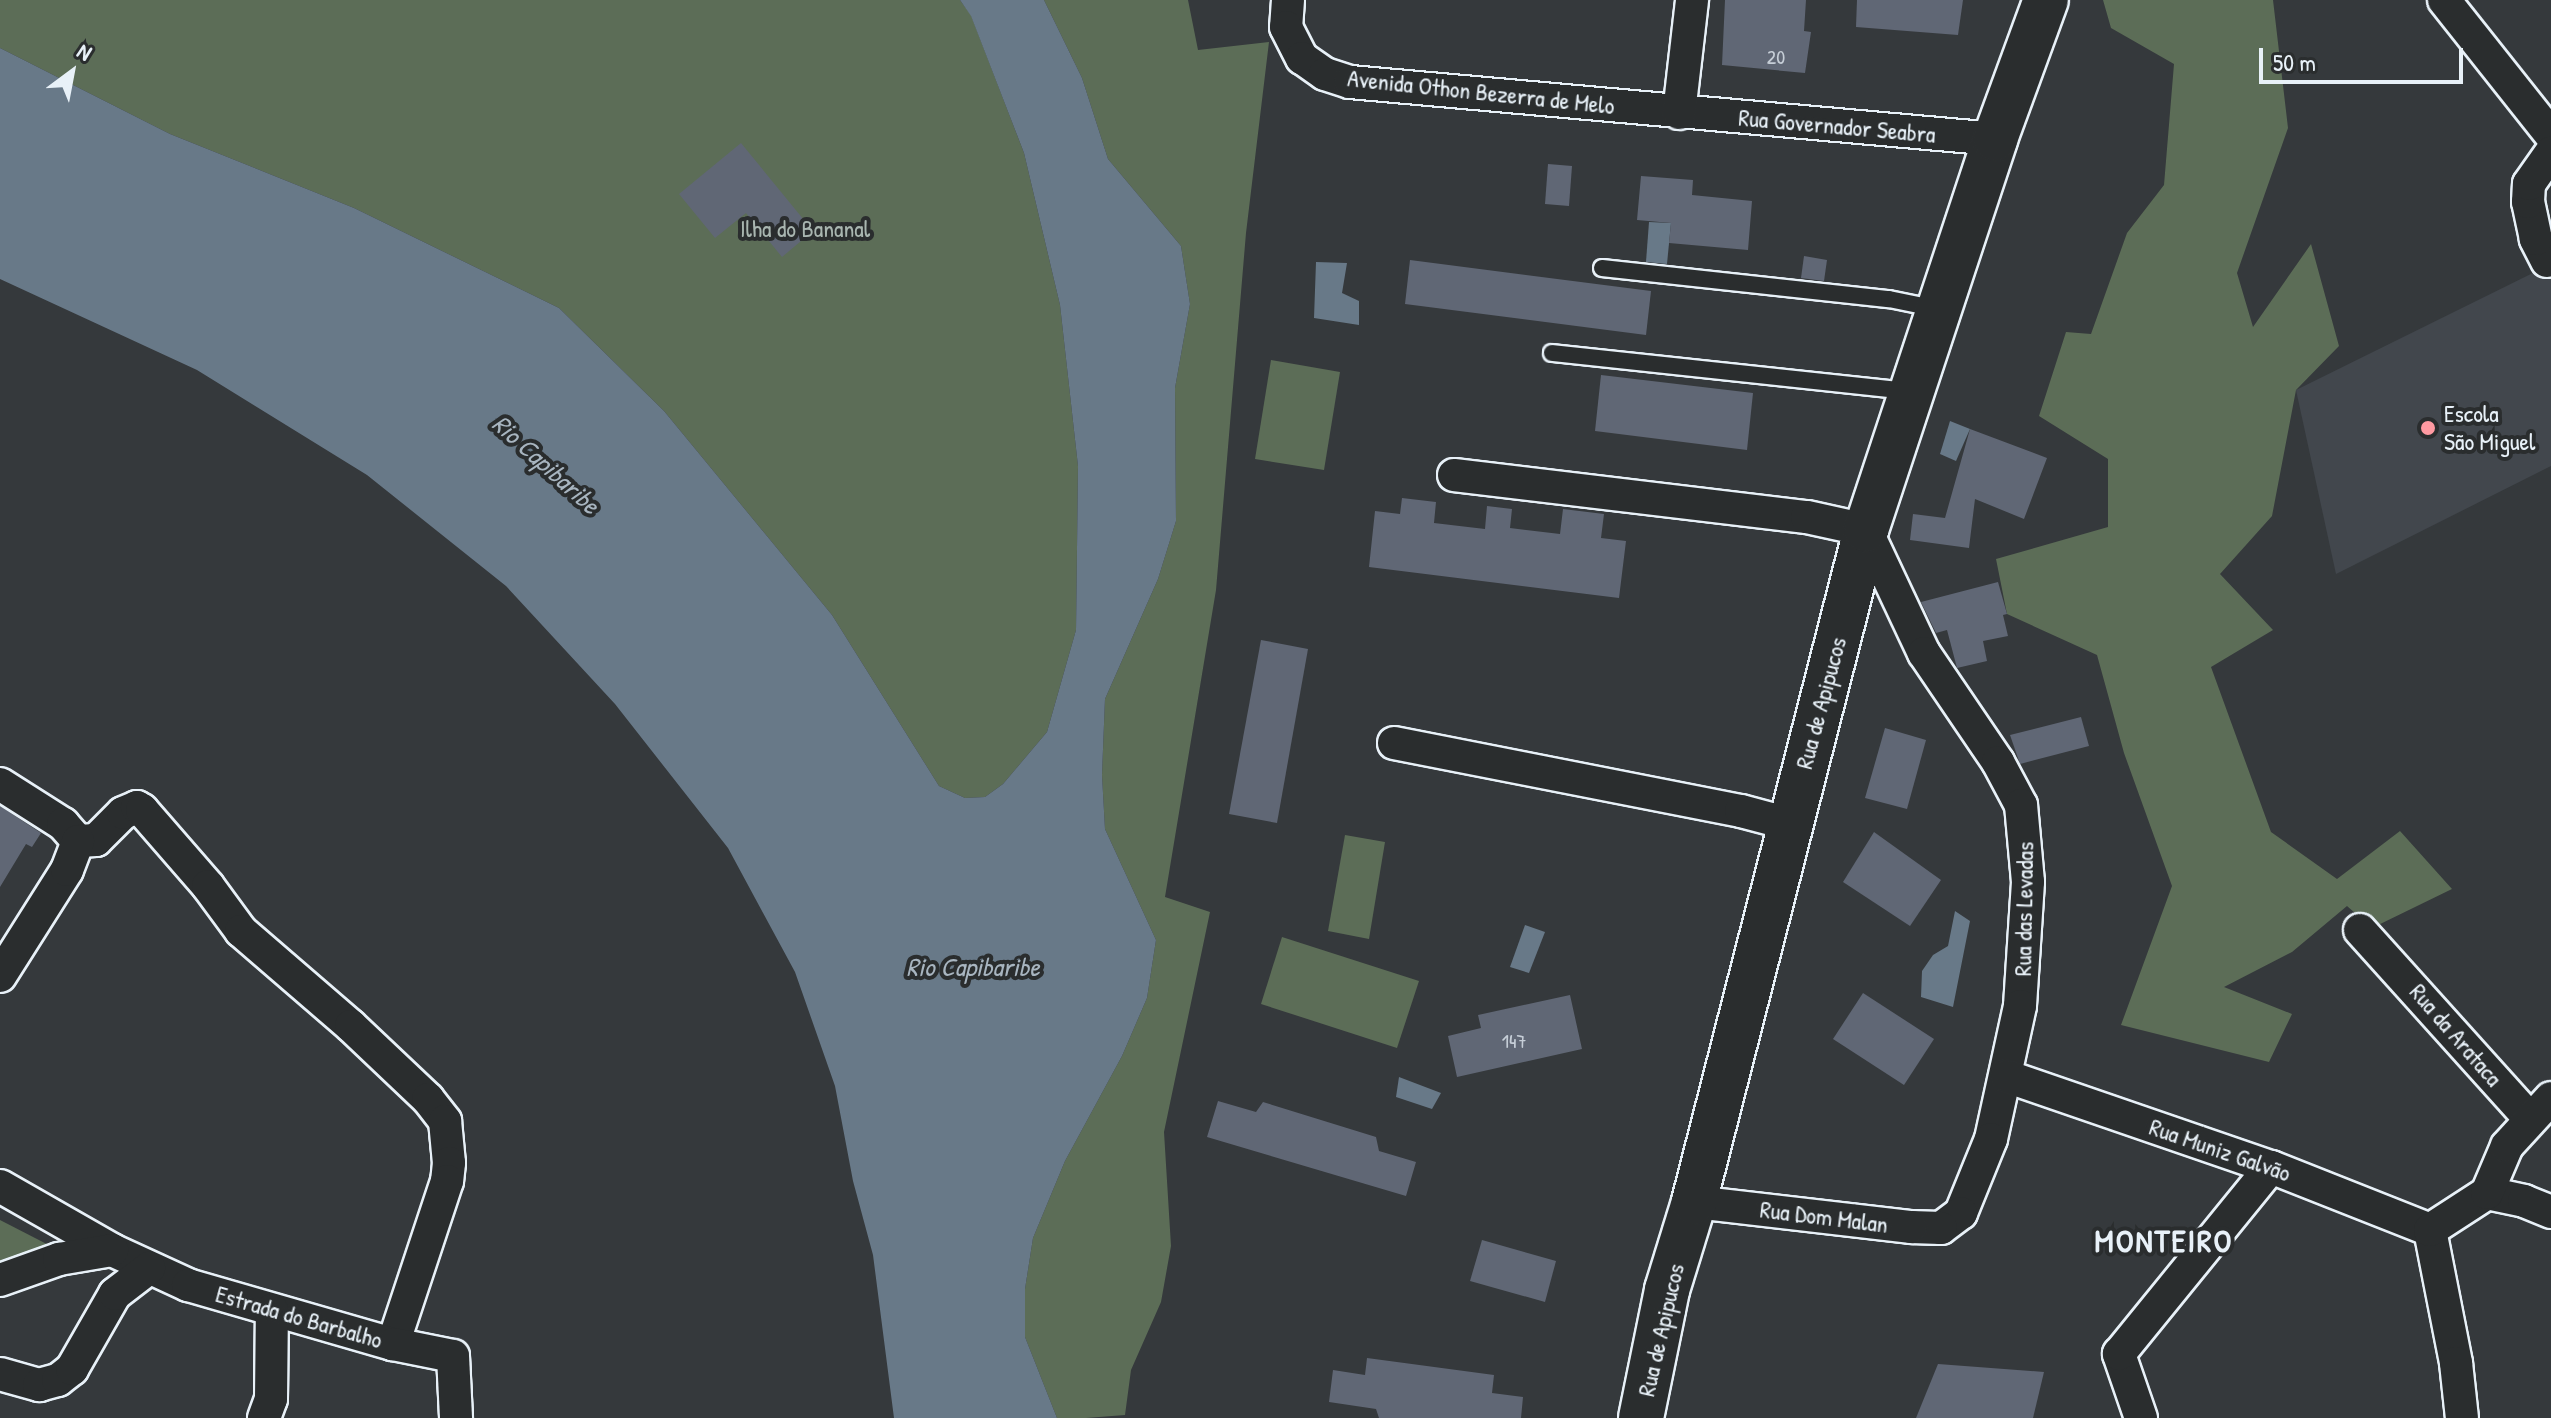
<!DOCTYPE html>
<meta charset="utf-8">
<style>
body{margin:0}
#map{position:relative;width:2551px;height:1418px;overflow:hidden;background:#35393c;font-family:"Patrick Hand",sans-serif}
div>[style]{position:absolute}
.built>*{inset:0;background:#42474d}
.green>*{inset:0;background:#5c6d57}
.water>*{inset:0;background:#687988}
.building>*{inset:0;background:#606775}
.roads{filter:drop-shadow(2px 0 #e8f1f8) drop-shadow(-2px 0 #e8f1f8) drop-shadow(0 2px #e8f1f8) drop-shadow(0 -2px #e8f1f8)}
.service>*{height:16px;margin:-8px;padding:0 8px;transform-origin:8px;border-radius:8px;background:#2a2d2e}
.minor>*{height:32px;margin:-16px;padding:0 16px;transform-origin:16px;border-radius:16px;background:#2a2d2e}
.secondary>*{height:44px;margin:-22px;padding:0 22px;transform-origin:22px;border-radius:22px;background:#2a2d2e}
.dots>*{width:22px;height:22px;translate:-50% -50%;box-sizing:border-box;border:4px solid #2a2d2e;border-radius:50%}
span{translate:-50% -50%;white-space:nowrap;text-align:center;line-height:1.15;-webkit-text-stroke:8px #2a2d2e;paint-order:stroke}
.number-label{font-size:20px;color:#c6ced7}
.number-label span{-webkit-text-stroke-width:0}
.street-label{font-size:24px;color:#e8f1f8}
.park-label{font-size:24px;color:#a9b6b0}
.poi-label{font-size:24px;color:#e8f1f8}
.left{translate:0 -50%;text-align:left}
.water-label{font-size:26px;color:#a8b5c0;font-style:italic}
.district-label{font-size:32px;color:#e8f1f8;font-weight:700;letter-spacing:2px}
.north{position:absolute;left:32px;top:32px;width:80px;height:80px;-webkit-text-stroke:6px #2a2d2e;paint-order:stroke;rotate:32deg;font-size:22px;font-weight:700;line-height:32px;text-align:center;color:#e8f1f8}
.north::after{content:'';display:block;margin:auto;width:28px;height:36px;background:#e8f1f8;clip-path:polygon(50% 0,100% 100%,50% 72%,0 100%)}
.scale{position:absolute;left:2259px;top:48px;width:204px;height:36px;box-sizing:border-box;border:4px solid #e8f1f8;border-top:0;padding-left:10px;font-size:24px;line-height:28px;white-space:nowrap;color:#e8f1f8;-webkit-text-stroke:6px #2a2d2e;paint-order:stroke}
</style>
<div id="map">
<div class="built">
<i style="clip-path:polygon(2551px 264px,2551px 466px,2336px 574px,2296px 390px)"></i>
</div>
<div class="green">
<i style="clip-path:polygon(0 0,960px 0,971px 15px,1024px 153px,1060px 305px,1078px 466px,1076px 630px,1047px 732px,1003px 784px,985px 797px,965px 798px,939px 786px,832px 615px,664px 411px,559px 308px,354px 208px,170px 134px,0 48px)"></i>
<i style="clip-path:polygon(1044px 0,1188px 0,1198px 50px,1269px 42px,1246px 233px,1216px 590px,1165px 897px,1210px 912px,1164px 1132px,1171px 1246px,1161px 1302px,1131px 1370px,1125px 1415px,1086px 1418px,1057px 1418px,1025px 1337px,1025px 1289px,1033px 1238px,1065px 1161px,1122px 1056px,1147px 998px,1156px 940px,1105px 829px,1102px 775px,1105px 699px,1158px 579px,1176px 521px,1175px 388px,1190px 304px,1181px 246px,1108px 159px,1082px 78px)"></i>
<i style="clip-path:polygon(2103px 0,2273px 0,2288px 128px,2237px 273px,2253px 327px,2311px 244px,2339px 346px,2296px 390px,2272px 516px,2220px 574px,2273px 630px,2211px 667px,2271px 832px,2337px 879px,2400px 831px,2452px 889px,2372px 928px,2347px 906px,2292px 952px,2224px 987px,2292px 1014px,2269px 1062px,2121px 1025px,2172px 886px,2124px 753px,2097px 655px,2007px 614px,1996px 559px,2108px 527px,2108px 459px,2039px 416px,2066px 332px,2091px 334px,2127px 233px,2164px 185px,2174px 64px,2111px 28px)"></i>
<i style="clip-path:polygon(1271px 360px,1340px 372px,1324px 470px,1255px 459px)"></i>
<i style="clip-path:polygon(1345px 835px,1385px 842px,1369px 939px,1328px 931px)"></i>
<i style="clip-path:polygon(1282px 937px,1419px 981px,1397px 1048px,1261px 1004px)"></i>
<i style="clip-path:polygon(0 1220px,72px 1257px,0 1270px)"></i>
</div>
<div class="water">
<i style="clip-path:polygon(960px 0,1044px 0,1082px 78px,1108px 159px,1181px 246px,1190px 304px,1175px 388px,1176px 521px,1158px 579px,1105px 699px,1102px 775px,1105px 829px,1156px 940px,1147px 998px,1122px 1056px,1065px 1161px,1033px 1238px,1025px 1289px,1025px 1337px,1057px 1418px,894px 1418px,873px 1255px,853px 1181px,835px 1086px,795px 972px,728px 848px,615px 704px,506px 586px,367px 475px,197px 370px,0 279px,0 48px,170px 134px,354px 208px,559px 308px,664px 411px,832px 615px,939px 786px,965px 798px,985px 797px,1003px 784px,1047px 732px,1076px 630px,1078px 466px,1060px 305px,1024px 153px,971px 16px)"></i>
<i style="clip-path:polygon(1649px 222px,1671px 223px,1667px 264px,1646px 262px)"></i>
<i style="clip-path:polygon(1316px 262px,1347px 263px,1342px 293px,1359px 301px,1359px 325px,1314px 318px)"></i>
<i style="clip-path:polygon(1950px 421px,1970px 429px,1956px 461px,1940px 454px)"></i>
<i style="clip-path:polygon(1955px 911px,1970px 921px,1953px 1007px,1921px 997px,1922px 971px,1933px 955px,1948px 946px)"></i>
<i style="clip-path:polygon(1525px 925px,1545px 932px,1529px 973px,1510px 967px)"></i>
<i style="clip-path:polygon(1399px 1077px,1441px 1093px,1432px 1109px,1396px 1097px)"></i>
</div>
<div class="building">
<i style="clip-path:polygon(1725px 0,1806px 0,1804px 31px,1811px 32px,1805px 73px,1722px 65px)"></i>
<i style="clip-path:polygon(1857px 0,1963px 0,1958px 35px,1856px 27px)"></i>
<i style="clip-path:polygon(741px 143px,813px 231px,782px 257px,746px 213px,715px 238px,679px 194px)"></i>
<i style="clip-path:polygon(1548px 164px,1572px 166px,1569px 206px,1545px 204px)"></i>
<i style="clip-path:polygon(1641px 176px,1693px 180px,1692px 195px,1752px 201px,1748px 250px,1669px 243px,1671px 223px,1637px 220px)"></i>
<i style="clip-path:polygon(1804px 256px,1827px 260px,1824px 281px,1801px 278px)"></i>
<i style="clip-path:polygon(1410px 260px,1651px 291px,1646px 335px,1405px 304px)"></i>
<i style="clip-path:polygon(1601px 375px,1753px 393px,1747px 450px,1595px 431px)"></i>
<i style="clip-path:polygon(1970px 429px,2047px 458px,2024px 519px,1975px 499px,1969px 548px,1910px 540px,1913px 514px,1945px 518px)"></i>
<i style="clip-path:polygon(1402px 498px,1436px 502px,1434px 523px,1485px 529px,1487px 506px,1512px 509px,1510px 528px,1560px 534px,1563px 509px,1604px 514px,1601px 538px,1626px 541px,1619px 598px,1369px 567px,1375px 511px,1400px 514px)"></i>
<i style="clip-path:polygon(1998px 582px,2007px 614px,2003px 615px,2008px 636px,1983px 641px,1987px 661px,1957px 668px,1947px 630px,1936px 633px,1921px 602px)"></i>
<i style="clip-path:polygon(1261px 640px,1308px 649px,1277px 823px,1229px 814px)"></i>
<i style="clip-path:polygon(2081px 717px,2089px 746px,2020px 764px,2010px 735px)"></i>
<i style="clip-path:polygon(1885px 728px,1926px 740px,1907px 809px,1865px 798px)"></i>
<i style="clip-path:polygon(0 806px,41px 833px,32px 847px,26px 844px,0 887px)"></i>
<i style="clip-path:polygon(1874px 832px,1941px 880px,1910px 926px,1843px 882px)"></i>
<i style="clip-path:polygon(1863px 993px,1934px 1039px,1904px 1085px,1833px 1039px)"></i>
<i style="clip-path:polygon(1570px 995px,1582px 1049px,1457px 1077px,1448px 1036px,1481px 1028px,1478px 1015px)"></i>
<i style="clip-path:polygon(1218px 1101px,1256px 1112px,1263px 1102px,1376px 1137px,1379px 1151px,1416px 1162px,1406px 1196px,1207px 1137px)"></i>
<i style="clip-path:polygon(1482px 1240px,1556px 1261px,1545px 1302px,1470px 1281px)"></i>
<i style="clip-path:polygon(1367px 1358px,1494px 1375px,1492px 1393px,1523px 1397px,1521px 1418px,1379px 1418px,1376px 1409px,1329px 1402px,1333px 1370px,1365px 1375px)"></i>
<i style="clip-path:polygon(1938px 1364px,2044px 1372px,2033px 1418px,1916px 1418px)"></i>
</div>
<div class="roads">
<div class="service">
<i style="left:1602px;top:268px;width:289px;rotate:6.2deg"></i>
<i style="left:1889px;top:299px;width:50px;rotate:11.5deg"></i>
<i style="left:1552px;top:353px;width:359px;rotate:6.1deg"></i>
</div>
<div class="minor">
<i style="left:1288px;top:0;width:27px;rotate:94deg"></i>
<i style="left:1286px;top:27px;width:35px;rotate:63deg"></i>
<i style="left:1302px;top:58px;width:28px;rotate:35deg"></i>
<i style="left:1325px;top:74px;width:26px;rotate:18deg"></i>
<i style="left:1350px;top:82px;width:648px;rotate:5.05deg"></i>
<i style="left:2444px;top:0;width:172px;rotate:51.6deg"></i>
<i style="left:1679px;top:113px;width:114px;rotate:-83.4deg"></i>
<i style="left:2547px;top:261px;width:25px;rotate:-117deg"></i>
<i style="left:2536px;top:239px;width:38px;rotate:-102deg"></i>
<i style="left:2528px;top:202px;width:18px;rotate:-87deg"></i>
<i style="left:2529px;top:184px;width:38px;rotate:-55deg"></i>
<i style="left:1454px;top:475px;width:355px;rotate:6.8deg"></i>
<i style="left:1807px;top:517px;width:60px;rotate:12.4deg"></i>
<i style="left:1866px;top:530px;width:136px;rotate:64.8deg"></i>
<i style="left:1924px;top:653px;width:132px;rotate:55.8deg"></i>
<i style="left:1998px;top:762px;width:49px;rotate:61.9deg"></i>
<i style="left:2021px;top:805px;width:77px;rotate:84.8deg"></i>
<i style="left:2028px;top:882px;width:124px;rotate:93.7deg"></i>
<i style="left:2020px;top:1006px;width:136px;rotate:102.3deg"></i>
<i style="left:1991px;top:1139px;width:80px;rotate:112.1deg"></i>
<i style="left:1961px;top:1213px;width:25px;rotate:143deg"></i>
<i style="left:1941px;top:1228px;width:30px;rotate:-178deg"></i>
<i style="left:1911px;top:1227px;width:218px;rotate:-173.4deg"></i>
<i style="left:1394px;top:743px;width:354px;rotate:11.1deg"></i>
<i style="left:1741px;top:811px;width:51px;rotate:14.9deg"></i>
<i style="left:0;top:784px;width:75px;rotate:32.4deg"></i>
<i style="left:63px;top:824px;width:23px;rotate:49deg"></i>
<i style="left:78px;top:841px;width:18px;rotate:-3deg"></i>
<i style="left:96px;top:840px;width:38px;rotate:-45deg"></i>
<i style="left:123px;top:813px;width:15px;rotate:-23deg"></i>
<i style="left:137px;top:807px;width:6px;rotate:31deg"></i>
<i style="left:142px;top:810px;width:101px;rotate:49deg"></i>
<i style="left:208px;top:886px;width:56px;rotate:53.7deg"></i>
<i style="left:241px;top:931px;width:145px;rotate:40.8deg"></i>
<i style="left:351px;top:1026px;width:106px;rotate:43.5deg"></i>
<i style="left:428px;top:1099px;width:28px;rotate:52deg"></i>
<i style="left:445px;top:1121px;width:42px;rotate:84.6deg"></i>
<i style="left:449px;top:1163px;width:18px;rotate:96deg"></i>
<i style="left:447px;top:1181px;width:172px;rotate:108.3deg"></i>
<i style="left:2360px;top:930px;width:254px;rotate:48deg"></i>
<i style="left:0;top:976px;width:125px;rotate:-57.7deg"></i>
<i style="left:67px;top:870px;width:31px;rotate:-69deg"></i>
<i style="left:2006px;top:1076px;width:280px;rotate:19deg"></i>
<i style="left:2271px;top:1167px;width:171px;rotate:21.6deg"></i>
<i style="left:0;top:1186px;width:129px;rotate:29.7deg"></i>
<i style="left:112px;top:1250px;width:84px;rotate:24.7deg"></i>
<i style="left:188px;top:1285px;width:213px;rotate:16.1deg"></i>
<i style="left:393px;top:1344px;width:61px;rotate:11.3deg"></i>
<i style="left:453px;top:1356px;width:62px;rotate:87.2deg"></i>
<i style="left:2487px;top:1193px;width:38px;rotate:12deg"></i>
<i style="left:2524px;top:1201px;width:29px;rotate:22deg"></i>
<i style="left:2430px;top:1230px;width:136px;rotate:78.9deg"></i>
<i style="left:2456px;top:1363px;width:55px;rotate:83.8deg"></i>
<i style="left:2430px;top:1230px;width:68px;rotate:-33deg"></i>
<i style="left:2487px;top:1193px;width:51px;rotate:-66.9deg"></i>
<i style="left:2507px;top:1146px;width:65px;rotate:-47.5deg"></i>
<i style="left:0;top:1280px;width:63px;rotate:-19.6deg"></i>
<i style="left:59px;top:1259px;width:54px;rotate:-9.6deg"></i>
<i style="left:0;top:1374px;width:41px;rotate:15.8deg"></i>
<i style="left:39px;top:1385px;width:20px;rotate:-15deg"></i>
<i style="left:58px;top:1380px;width:18px;rotate:-38deg"></i>
<i style="left:72px;top:1369px;width:86px;rotate:-60.2deg"></i>
<i style="left:115px;top:1294px;width:43px;rotate:-37.4deg"></i>
<i style="left:264px;top:1418px;width:20px;rotate:-70deg"></i>
<i style="left:271px;top:1399px;width:89px;rotate:-89.4deg"></i>
<i style="left:2141px;top:1418px;width:68px;rotate:-109deg"></i>
<i style="left:2119px;top:1354px;width:241px;rotate:-50.9deg"></i>
</div>
<div class="secondary">
<i style="left:1641px;top:1418px;width:131px;rotate:-78.5deg"></i>
<i style="left:1667px;top:1290px;width:92px;rotate:-72.9deg"></i>
<i style="left:1694px;top:1202px;width:694px;rotate:-75.64deg"></i>
<i style="left:1866px;top:530px;width:412px;rotate:-71.7deg"></i>
<i style="left:1995px;top:139px;width:148px;rotate:-69.9deg"></i>
</div>
</div>
<div class="dots">
<i style="left:2428px;top:428px;background:#ff9aa2"></i>
</div>
<div class="number-label">
<span style="left:1776px;top:56px">20</span>
<span style="left:1514px;top:1040px">147</span>
</div>
<div class="street-label">
<span style="left:1481px;top:92px;rotate:6deg">Avenida Othon Bezerra de Melo</span>
<span style="left:1837px;top:126px;rotate:5deg">Rua Governador Seabra</span>
<span style="left:1821px;top:703px;rotate:-75deg">Rua de Apipucos</span>
<span style="left:2024px;top:909px;rotate:-89deg">Rua das Levadas</span>
<span style="left:2456px;top:1035px;rotate:49deg">Rua da Arataca</span>
<span style="left:2220px;top:1150px;rotate:19deg">Rua Muniz Galvão</span>
<span style="left:1824px;top:1217px;rotate:7deg">Rua Dom Malan</span>
<span style="left:299px;top:1317px;rotate:16deg">Estrada do Barbalho</span>
<span style="left:1661px;top:1330px;rotate:-77deg">Rua de Apipucos</span>
</div>
<div class="park-label">
<span style="left:805px;top:229px">Ilha do Bananal</span>
</div>
<div class="poi-label">
<span class="left" style="left:2444px;top:428px">Escola<br>São Miguel</span>
</div>
<div class="water-label">
<span style="left:546px;top:464px;rotate:42deg">Rio Capibaribe</span>
<span style="left:973px;top:967px">Rio Capibaribe</span>
</div>
<div class="district-label">
<span style="left:2164px;top:1241px">MONTEIRO</span>
</div>
<div class="north">N</div>
<div class="scale">50 m</div>
</div>
